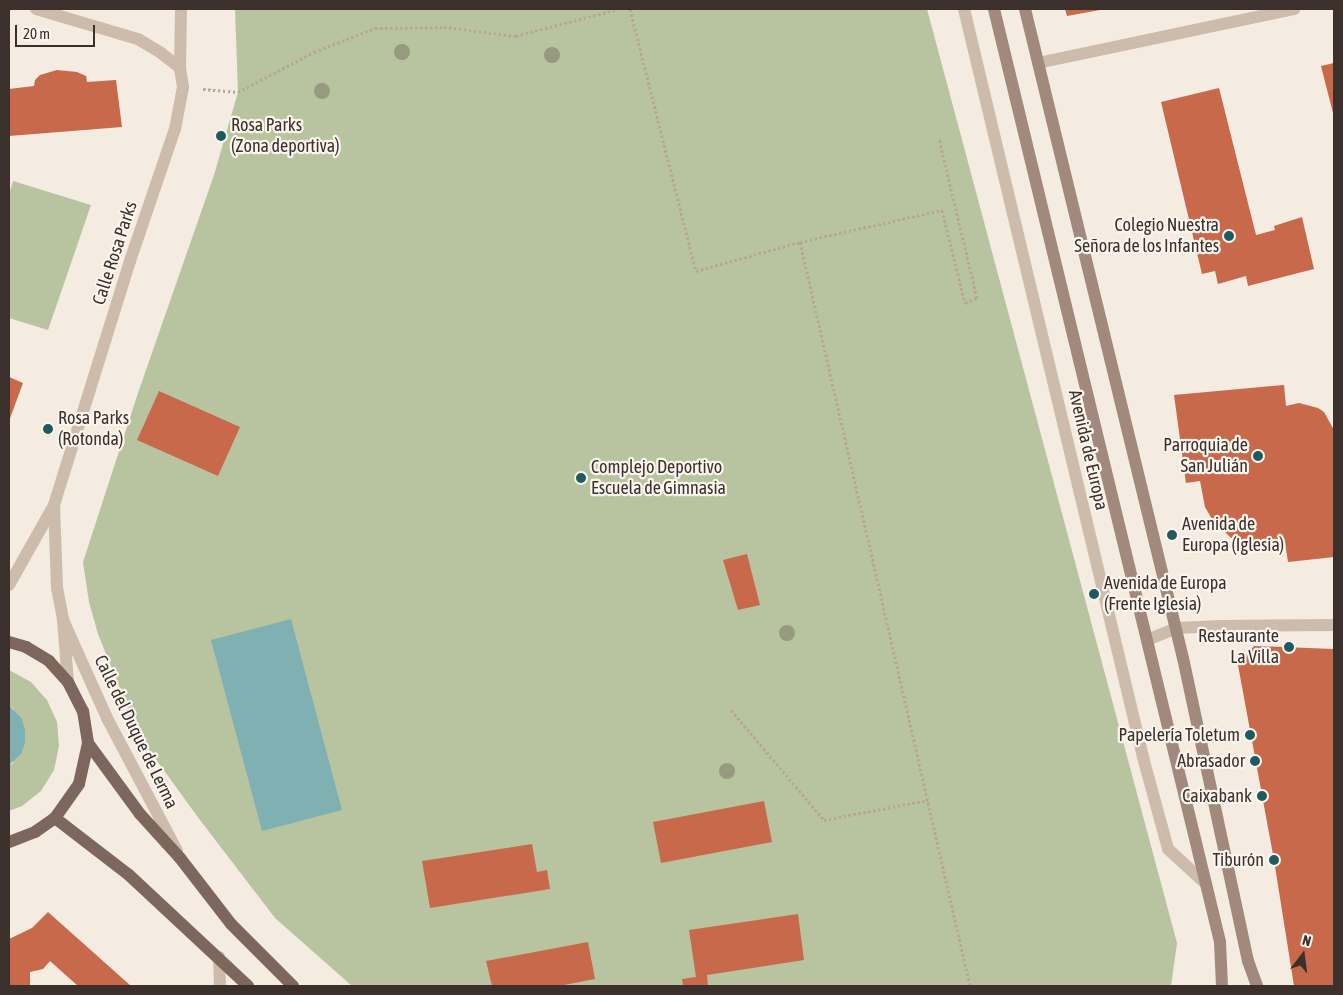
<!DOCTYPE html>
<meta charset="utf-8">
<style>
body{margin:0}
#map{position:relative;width:1343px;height:995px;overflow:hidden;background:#f4ebe1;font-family:"Asap Condensed",sans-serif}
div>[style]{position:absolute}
.green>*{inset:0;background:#b8c4a0}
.water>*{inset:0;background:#7fb0b2}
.building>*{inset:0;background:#c8694b}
.path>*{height:3px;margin-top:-1.5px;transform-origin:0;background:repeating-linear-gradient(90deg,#b9a596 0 2.5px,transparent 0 5px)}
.lane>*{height:12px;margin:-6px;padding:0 6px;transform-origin:6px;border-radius:6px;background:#cdbbac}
.street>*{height:12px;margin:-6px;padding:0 6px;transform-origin:6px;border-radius:6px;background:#cdbbac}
.secondary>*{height:12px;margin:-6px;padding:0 6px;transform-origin:6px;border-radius:6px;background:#a18a7d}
.primary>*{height:12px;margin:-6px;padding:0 6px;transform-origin:6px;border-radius:6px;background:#7d675c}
.trees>*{width:16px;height:16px;margin:-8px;border-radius:50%;background:#969b7f}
.dots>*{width:14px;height:14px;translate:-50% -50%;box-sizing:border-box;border:2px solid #fbf5ee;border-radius:50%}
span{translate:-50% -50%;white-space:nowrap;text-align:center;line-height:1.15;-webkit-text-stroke:4.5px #fbf5ee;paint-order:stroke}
.poi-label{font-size:18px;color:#3b302b}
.left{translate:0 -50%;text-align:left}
.right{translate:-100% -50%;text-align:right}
.street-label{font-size:18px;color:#3b302b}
.frame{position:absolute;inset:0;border:10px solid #3b302b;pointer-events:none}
.north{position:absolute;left:1278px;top:930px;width:50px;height:50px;-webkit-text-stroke:4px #fbf5ee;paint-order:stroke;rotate:15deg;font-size:14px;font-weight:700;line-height:20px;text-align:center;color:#3b302b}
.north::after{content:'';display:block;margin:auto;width:18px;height:22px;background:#3b302b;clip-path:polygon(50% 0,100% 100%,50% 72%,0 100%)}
.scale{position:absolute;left:15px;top:25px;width:80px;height:22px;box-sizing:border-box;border:2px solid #3b302b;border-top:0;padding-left:6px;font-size:15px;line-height:18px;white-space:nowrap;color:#3b302b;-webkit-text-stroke:4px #fbf5ee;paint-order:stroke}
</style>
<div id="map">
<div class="green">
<i style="clip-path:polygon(235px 9px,927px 9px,1177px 943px,1171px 986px,352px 986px,275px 918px,197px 816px,139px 736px,98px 634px,89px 602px,83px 562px,138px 393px,214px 175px,238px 92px)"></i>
<i style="clip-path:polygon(13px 181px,91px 205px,48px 330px,9px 318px,9px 195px)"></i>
<i style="clip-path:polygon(9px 670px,31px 682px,47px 700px,57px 722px,59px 746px,54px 770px,41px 791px,22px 806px,9px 811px,9px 765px,13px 763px,14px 709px,9px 705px)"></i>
</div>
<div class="water">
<i style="clip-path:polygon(291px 619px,342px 810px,262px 831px,211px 640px)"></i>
<i style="clip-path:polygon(9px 705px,22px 719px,25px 730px,25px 743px,21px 754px,9px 765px)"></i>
</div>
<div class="building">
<i style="clip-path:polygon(1065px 9px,1100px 9px,1100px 10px,1067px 16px)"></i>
<i style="clip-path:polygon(1334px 63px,1334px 117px,1321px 66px)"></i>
<i style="clip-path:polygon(57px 70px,77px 72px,86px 76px,87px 82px,116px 80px,122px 127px,9px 136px,9px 89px,34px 86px,35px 80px,40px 75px)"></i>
<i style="clip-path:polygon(1219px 88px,1256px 235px,1275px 230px,1274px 226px,1302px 217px,1314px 269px,1248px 286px,1246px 276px,1218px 284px,1215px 271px,1202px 274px,1161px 102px)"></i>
<i style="clip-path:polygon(9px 377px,23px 383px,9px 421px)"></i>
<i style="clip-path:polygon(1284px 385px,1286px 406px,1299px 403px,1318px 408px,1324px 412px,1334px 430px,1334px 557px,1288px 562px,1285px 543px,1256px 546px,1231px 538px,1212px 519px,1205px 507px,1200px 481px,1186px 483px,1174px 395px)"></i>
<i style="clip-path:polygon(159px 391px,240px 427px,218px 476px,137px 440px)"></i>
<i style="clip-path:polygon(747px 554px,760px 605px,738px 610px,723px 560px)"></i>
<i style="clip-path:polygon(1254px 646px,1334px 649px,1334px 986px,1294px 986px,1274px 860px,1238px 665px)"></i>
<i style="clip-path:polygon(764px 801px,772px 842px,661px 863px,653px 822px)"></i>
<i style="clip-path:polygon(532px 844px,537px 872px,547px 870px,550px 889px,430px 908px,422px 861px)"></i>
<i style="clip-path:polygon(48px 912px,131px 986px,78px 986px,50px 961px,43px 969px,30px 972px,30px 986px,9px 986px,9px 939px,32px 928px)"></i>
<i style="clip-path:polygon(798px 914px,804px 960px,707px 975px,708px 986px,683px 986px,682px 979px,696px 977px,689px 930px)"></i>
<i style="clip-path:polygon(588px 942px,595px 979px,559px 986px,492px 986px,486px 961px)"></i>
</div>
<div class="path">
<i style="left:630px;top:9px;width:270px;rotate:75.9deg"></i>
<i style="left:696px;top:271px;width:108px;rotate:-15.6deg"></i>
<i style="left:800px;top:242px;width:146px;rotate:-12.7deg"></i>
<i style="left:942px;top:210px;width:96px;rotate:76.1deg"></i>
<i style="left:965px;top:303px;width:13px;rotate:-23deg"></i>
<i style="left:977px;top:298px;width:164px;rotate:-103.4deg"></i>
<i style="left:203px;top:89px;width:35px;rotate:5deg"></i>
<i style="left:238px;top:92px;width:86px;rotate:-27.8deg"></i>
<i style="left:314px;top:52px;width:66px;rotate:-21.5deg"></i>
<i style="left:375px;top:28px;width:69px;rotate:-0.8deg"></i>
<i style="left:444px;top:27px;width:73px;rotate:7.1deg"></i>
<i style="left:516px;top:36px;width:106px;rotate:-14.8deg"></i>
<i style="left:800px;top:242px;width:763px;rotate:77.13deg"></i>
<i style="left:731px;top:710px;width:144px;rotate:49.8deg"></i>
<i style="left:824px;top:820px;width:106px;rotate:-10.9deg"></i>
</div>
<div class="lane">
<i style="left:964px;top:9px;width:773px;rotate:76.54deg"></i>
<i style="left:1144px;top:761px;width:91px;rotate:74.7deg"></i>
<i style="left:1168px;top:849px;width:52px;rotate:42.6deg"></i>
</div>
<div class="street">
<i style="left:36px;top:9px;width:106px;rotate:16.4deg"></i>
<i style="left:138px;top:39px;width:27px;rotate:31deg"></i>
<i style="left:161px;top:53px;width:24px;rotate:38deg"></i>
<i style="left:1038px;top:63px;width:262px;rotate:-11.9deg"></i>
<i style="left:54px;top:505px;width:83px;rotate:87.9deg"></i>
<i style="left:57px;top:588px;width:33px;rotate:79deg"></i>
<i style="left:63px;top:620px;width:62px;rotate:85.4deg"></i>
<i style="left:9px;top:585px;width:92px;rotate:-60.6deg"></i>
<i style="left:54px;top:505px;width:256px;rotate:-72.7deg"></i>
<i style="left:130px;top:261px;width:139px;rotate:-71.2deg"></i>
<i style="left:175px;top:129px;width:43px;rotate:-79.2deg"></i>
<i style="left:183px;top:87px;width:19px;rotate:-99deg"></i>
<i style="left:180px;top:68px;width:59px;rotate:-89deg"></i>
<i style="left:63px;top:620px;width:107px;rotate:65.8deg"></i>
<i style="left:107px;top:718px;width:150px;rotate:62.2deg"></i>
<i style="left:1147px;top:640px;width:31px;rotate:-22deg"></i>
<i style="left:1176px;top:628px;width:46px;rotate:-2.5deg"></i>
<i style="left:1222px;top:626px;width:112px;rotate:-0.5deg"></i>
<i style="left:219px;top:957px;width:29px;rotate:88deg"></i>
</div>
<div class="secondary">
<i style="left:994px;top:9px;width:960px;rotate:76.38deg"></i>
<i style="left:1220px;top:942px;width:44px;rotate:87.4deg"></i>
<i style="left:1025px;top:9px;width:668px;rotate:76.32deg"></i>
<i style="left:1183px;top:658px;width:310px;rotate:77.9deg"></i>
<i style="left:1248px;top:961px;width:27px;rotate:70deg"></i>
</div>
<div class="primary">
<i style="left:9px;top:642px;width:18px;rotate:16deg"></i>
<i style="left:26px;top:647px;width:27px;rotate:31deg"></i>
<i style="left:49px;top:661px;width:28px;rotate:48deg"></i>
<i style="left:68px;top:682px;width:33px;rotate:63deg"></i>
<i style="left:83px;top:711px;width:32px;rotate:81deg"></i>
<i style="left:88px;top:743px;width:42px;rotate:102.4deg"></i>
<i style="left:79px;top:784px;width:42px;rotate:125.2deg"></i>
<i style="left:55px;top:818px;width:24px;rotate:145deg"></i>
<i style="left:35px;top:832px;width:28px;rotate:159deg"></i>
<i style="left:88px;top:743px;width:88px;rotate:53.8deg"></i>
<i style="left:140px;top:814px;width:59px;rotate:47.7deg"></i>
<i style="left:180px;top:858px;width:83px;rotate:52.3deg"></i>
<i style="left:231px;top:924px;width:88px;rotate:45deg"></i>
<i style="left:55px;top:818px;width:93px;rotate:37.6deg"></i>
<i style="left:129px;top:875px;width:163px;rotate:43deg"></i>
</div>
<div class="trees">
<i style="left:402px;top:52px"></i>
<i style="left:552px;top:55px"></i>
<i style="left:322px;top:91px"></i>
<i style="left:787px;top:633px"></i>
<i style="left:727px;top:771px"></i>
</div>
<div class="dots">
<i style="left:221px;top:136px;background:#1f5a5e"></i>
<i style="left:1229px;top:236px;background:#1f5a5e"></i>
<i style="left:48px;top:429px;background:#1f5a5e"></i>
<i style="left:1258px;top:456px;background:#1f5a5e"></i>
<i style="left:581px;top:478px;background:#1f5a5e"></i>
<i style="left:1172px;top:535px;background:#1f5a5e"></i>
<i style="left:1094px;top:594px;background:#1f5a5e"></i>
<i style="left:1289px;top:647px;background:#1f5a5e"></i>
<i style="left:1250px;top:735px;background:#1f5a5e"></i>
<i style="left:1255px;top:761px;background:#1f5a5e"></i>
<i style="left:1262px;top:796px;background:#1f5a5e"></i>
<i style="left:1274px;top:860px;background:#1f5a5e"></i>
</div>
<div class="poi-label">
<span class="left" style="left:231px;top:136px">Rosa Parks<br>(Zona deportiva)</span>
<span class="right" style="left:1219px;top:236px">Colegio Nuestra<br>Señora de los Infantes</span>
<span class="left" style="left:58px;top:429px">Rosa Parks<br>(Rotonda)</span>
<span class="right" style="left:1248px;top:456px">Parroquia de<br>San Julián</span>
<span class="left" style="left:591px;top:478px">Complejo Deportivo<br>Escuela de Gimnasia</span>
<span class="left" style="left:1182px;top:535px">Avenida de<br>Europa (Iglesia)</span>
<span class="left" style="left:1104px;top:594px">Avenida de Europa<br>(Frente Iglesia)</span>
<span class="right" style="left:1279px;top:647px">Restaurante<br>La Villa</span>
<span class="right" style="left:1240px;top:735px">Papelería Toletum</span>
<span class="right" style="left:1245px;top:761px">Abrasador</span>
<span class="right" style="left:1252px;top:796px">Caixabank</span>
<span class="right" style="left:1264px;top:860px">Tiburón</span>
</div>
<div class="street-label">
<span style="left:115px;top:253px;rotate:-72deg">Calle Rosa Parks</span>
<span style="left:1088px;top:450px;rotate:77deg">Avenida de Europa</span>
<span style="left:136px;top:732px;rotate:64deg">Calle del Duque de Lerma</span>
</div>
<div class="frame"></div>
<div class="north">N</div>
<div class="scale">20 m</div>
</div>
